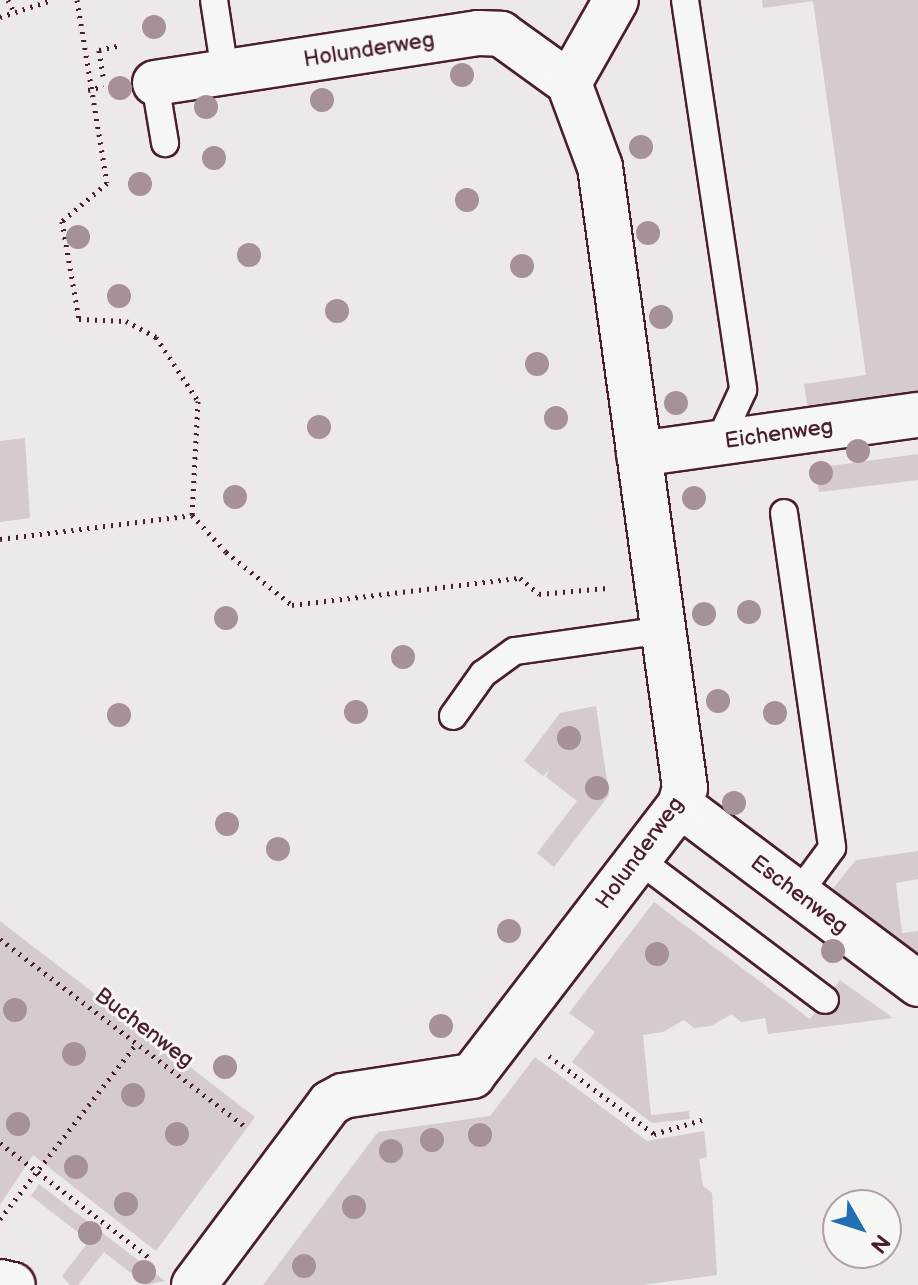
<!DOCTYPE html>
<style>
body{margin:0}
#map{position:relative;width:918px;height:1285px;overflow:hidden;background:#ece9e6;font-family:"Balsamiq Sans",sans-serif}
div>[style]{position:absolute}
.green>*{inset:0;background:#d4cbca}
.path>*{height:5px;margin-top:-2.5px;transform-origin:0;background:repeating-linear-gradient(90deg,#4a1f2b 0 2px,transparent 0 8px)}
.roads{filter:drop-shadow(2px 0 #4a1f2b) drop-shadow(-2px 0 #4a1f2b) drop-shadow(0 2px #4a1f2b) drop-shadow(0 -2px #4a1f2b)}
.lane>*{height:26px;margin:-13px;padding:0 13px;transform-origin:13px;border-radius:13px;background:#f6f6f2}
.street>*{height:44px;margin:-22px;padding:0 22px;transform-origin:22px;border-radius:22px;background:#f6f6f2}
.trees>*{width:24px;height:24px;margin:-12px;border-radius:50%;background:#a69295}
span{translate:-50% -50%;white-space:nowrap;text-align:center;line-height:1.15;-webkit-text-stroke:6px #f6f6f2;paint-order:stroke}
.street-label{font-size:22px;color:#4a1f2b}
.north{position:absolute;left:822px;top:1189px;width:80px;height:80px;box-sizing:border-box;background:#f6f6f2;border:2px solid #b1a0a2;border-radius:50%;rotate:129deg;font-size:22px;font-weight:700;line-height:32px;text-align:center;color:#4a1f2b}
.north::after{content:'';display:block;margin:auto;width:28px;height:36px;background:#1f6fb2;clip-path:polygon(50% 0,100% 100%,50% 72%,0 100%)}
</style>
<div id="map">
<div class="green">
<i style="clip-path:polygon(762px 0,918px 0,918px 394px,808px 410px,804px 384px,866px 375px,813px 1px,763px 8px)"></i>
<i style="clip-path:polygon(25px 438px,30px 518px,0 522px,0 441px)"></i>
<i style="clip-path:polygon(918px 454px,918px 480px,819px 492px,815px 468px)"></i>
<i style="clip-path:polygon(596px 706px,609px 795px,554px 867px,537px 853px,577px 801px,546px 777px,549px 770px,543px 776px,524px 761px,560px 713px)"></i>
<i style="clip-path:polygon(918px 851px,918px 879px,896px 883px,902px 933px,918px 931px,918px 962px,831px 891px,856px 860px)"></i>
<i style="clip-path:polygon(654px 902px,810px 1019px,840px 980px,893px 1018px,768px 1034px,765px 1018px,741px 1022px,732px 1014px,711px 1026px,694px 1028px,684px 1020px,663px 1032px,643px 1035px,651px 1115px,689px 1111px,690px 1119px,652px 1123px,572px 1062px,595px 1032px,569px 1013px)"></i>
<i style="clip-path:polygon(0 921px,255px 1117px,156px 1251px,33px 1155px,0 1205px)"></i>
<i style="clip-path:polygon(535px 1057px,647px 1141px,704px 1131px,707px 1157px,699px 1159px,703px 1186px,712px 1193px,717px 1275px,642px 1285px,263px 1285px,378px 1132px,490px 1116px)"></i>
<i style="clip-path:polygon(39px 1184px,165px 1281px,146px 1285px,104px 1252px,78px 1285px,70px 1285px,62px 1276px,89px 1241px,31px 1196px)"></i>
</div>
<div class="path">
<i style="left:8px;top:0;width:13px;rotate:63deg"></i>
<i style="left:77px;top:0;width:185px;rotate:80.7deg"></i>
<i style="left:107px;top:183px;width:59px;rotate:139.8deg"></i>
<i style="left:62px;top:221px;width:99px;rotate:80.2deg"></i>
<i style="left:79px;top:319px;width:47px;rotate:2.4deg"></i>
<i style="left:126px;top:321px;width:34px;rotate:28deg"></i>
<i style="left:156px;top:337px;width:77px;rotate:56.7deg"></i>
<i style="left:198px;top:401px;width:114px;rotate:93deg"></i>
<i style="left:0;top:17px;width:55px;rotate:-18.1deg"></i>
<i style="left:103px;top:76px;width:26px;rotate:-99deg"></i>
<i style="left:99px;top:50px;width:23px;rotate:-13deg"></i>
<i style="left:88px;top:90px;width:16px;rotate:-14deg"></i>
<i style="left:0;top:539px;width:193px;rotate:-7.1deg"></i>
<i style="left:192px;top:515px;width:50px;rotate:47.4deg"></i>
<i style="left:226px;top:552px;width:85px;rotate:38.8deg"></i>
<i style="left:292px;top:605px;width:230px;rotate:-6.8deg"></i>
<i style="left:520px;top:578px;width:25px;rotate:40deg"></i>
<i style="left:539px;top:594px;width:68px;rotate:-5deg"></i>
<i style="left:0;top:939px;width:311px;rotate:37.4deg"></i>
<i style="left:549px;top:1056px;width:131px;rotate:36.6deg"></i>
<i style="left:654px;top:1134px;width:50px;rotate:-16.3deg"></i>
<i style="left:0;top:1143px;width:190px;rotate:37.5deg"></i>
<i style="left:0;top:1219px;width:223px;rotate:-52.1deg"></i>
</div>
<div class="roads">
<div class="lane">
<i style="left:214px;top:0;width:73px;rotate:81.3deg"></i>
<i style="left:685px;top:0;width:394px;rotate:81.5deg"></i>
<i style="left:743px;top:390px;width:57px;rotate:114.8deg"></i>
<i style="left:155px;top:83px;width:61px;rotate:80.5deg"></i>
<i style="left:784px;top:513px;width:338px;rotate:81.8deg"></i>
<i style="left:832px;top:848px;width:57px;rotate:126.5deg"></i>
<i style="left:453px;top:716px;width:52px;rotate:-54.5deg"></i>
<i style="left:483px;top:674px;width:39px;rotate:-36deg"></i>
<i style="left:515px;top:651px;width:151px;rotate:-8deg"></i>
<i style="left:638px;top:859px;width:234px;rotate:37deg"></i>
</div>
<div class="street">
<i style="left:155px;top:83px;width:327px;rotate:-8.8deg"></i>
<i style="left:478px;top:33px;width:23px;rotate:2deg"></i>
<i style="left:501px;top:34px;width:84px;rotate:35.8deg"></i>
<i style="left:639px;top:454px;width:282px;rotate:-8deg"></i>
<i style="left:680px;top:805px;width:298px;rotate:36.9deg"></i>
<i style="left:0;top:1282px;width:13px;rotate:13deg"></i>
<i style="left:194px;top:1285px;width:227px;rotate:-53.2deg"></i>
<i style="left:330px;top:1103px;width:15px;rotate:-28deg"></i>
<i style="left:343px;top:1096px;width:131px;rotate:-8.8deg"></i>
<i style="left:472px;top:1076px;width:342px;rotate:-52.5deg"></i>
<i style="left:680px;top:805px;width:18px;rotate:-74deg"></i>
<i style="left:685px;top:788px;width:627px;rotate:-97.79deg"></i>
<i style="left:600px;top:167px;width:90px;rotate:-110.3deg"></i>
<i style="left:569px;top:83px;width:95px;rotate:-60.5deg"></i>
</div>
</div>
<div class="trees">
<i style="left:154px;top:27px"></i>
<i style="left:462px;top:75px"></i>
<i style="left:120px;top:88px"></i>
<i style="left:322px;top:100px"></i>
<i style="left:206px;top:107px"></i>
<i style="left:641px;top:147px"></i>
<i style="left:214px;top:158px"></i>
<i style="left:140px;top:184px"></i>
<i style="left:467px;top:200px"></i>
<i style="left:648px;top:233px"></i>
<i style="left:78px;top:237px"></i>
<i style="left:249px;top:255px"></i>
<i style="left:522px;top:266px"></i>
<i style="left:119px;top:296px"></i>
<i style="left:337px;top:311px"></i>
<i style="left:661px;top:317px"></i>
<i style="left:537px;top:364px"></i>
<i style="left:676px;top:403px"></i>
<i style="left:556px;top:418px"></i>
<i style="left:319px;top:427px"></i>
<i style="left:858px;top:451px"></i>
<i style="left:821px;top:473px"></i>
<i style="left:235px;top:497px"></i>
<i style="left:694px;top:498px"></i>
<i style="left:749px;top:612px"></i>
<i style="left:704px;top:614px"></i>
<i style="left:226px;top:618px"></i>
<i style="left:403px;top:657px"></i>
<i style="left:718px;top:701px"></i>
<i style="left:356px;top:712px"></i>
<i style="left:775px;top:713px"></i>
<i style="left:119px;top:715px"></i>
<i style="left:569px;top:738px"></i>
<i style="left:597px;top:788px"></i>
<i style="left:734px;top:803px"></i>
<i style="left:227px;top:824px"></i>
<i style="left:278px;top:849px"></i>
<i style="left:509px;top:931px"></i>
<i style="left:833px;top:951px"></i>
<i style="left:657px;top:954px"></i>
<i style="left:15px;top:1010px"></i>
<i style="left:441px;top:1026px"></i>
<i style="left:74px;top:1054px"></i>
<i style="left:225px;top:1067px"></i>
<i style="left:133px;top:1095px"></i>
<i style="left:18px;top:1124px"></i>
<i style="left:177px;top:1134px"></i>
<i style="left:480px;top:1135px"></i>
<i style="left:432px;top:1140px"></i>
<i style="left:391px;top:1151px"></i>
<i style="left:76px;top:1167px"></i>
<i style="left:126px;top:1204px"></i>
<i style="left:354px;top:1207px"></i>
<i style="left:90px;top:1233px"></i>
<i style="left:304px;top:1266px"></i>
<i style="left:144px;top:1272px"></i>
</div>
<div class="street-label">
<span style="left:369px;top:50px;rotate:-9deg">Holunderweg</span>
<span style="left:779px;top:434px;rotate:-8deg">Eichenweg</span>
<span style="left:640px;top:853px;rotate:-54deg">Holunderweg</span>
<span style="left:799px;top:895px;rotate:37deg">Eschenweg</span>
<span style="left:144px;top:1028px;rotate:37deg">Buchenweg</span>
</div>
<div class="north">N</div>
</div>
